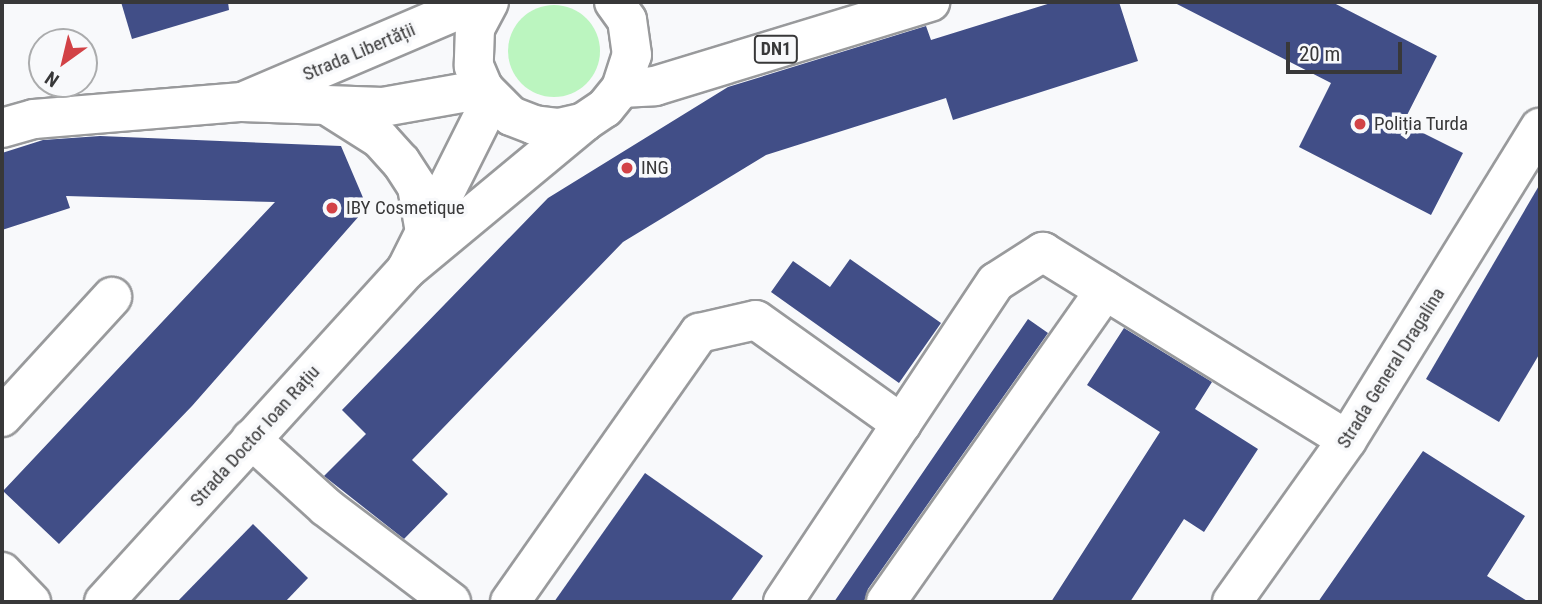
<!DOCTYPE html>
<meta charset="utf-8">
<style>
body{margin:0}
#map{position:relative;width:1542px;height:604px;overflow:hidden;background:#f8f9fb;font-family:"Roboto Condensed",sans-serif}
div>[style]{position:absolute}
.green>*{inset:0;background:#bbf5bf}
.round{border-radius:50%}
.building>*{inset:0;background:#414e87}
.roads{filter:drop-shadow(2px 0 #999a9c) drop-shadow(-2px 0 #999a9c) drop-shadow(0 2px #999a9c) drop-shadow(0 -2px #999a9c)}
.minor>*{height:38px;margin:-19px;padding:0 19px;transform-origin:19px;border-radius:19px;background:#fff}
.major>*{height:38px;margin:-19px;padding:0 19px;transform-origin:19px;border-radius:19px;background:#fff}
.dots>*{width:19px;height:19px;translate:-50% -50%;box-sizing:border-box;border:4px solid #f8f9fb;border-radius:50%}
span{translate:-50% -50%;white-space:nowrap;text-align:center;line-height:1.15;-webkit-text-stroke:7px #f8f9fb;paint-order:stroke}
.shield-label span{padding:2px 5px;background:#f8f9fb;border:2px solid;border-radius:5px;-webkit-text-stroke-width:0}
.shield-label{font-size:18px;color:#383839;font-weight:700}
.street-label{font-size:19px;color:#383839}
.poi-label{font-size:19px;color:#383839}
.left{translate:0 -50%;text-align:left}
.frame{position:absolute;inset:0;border:4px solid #383839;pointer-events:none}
.north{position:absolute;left:28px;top:28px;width:70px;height:70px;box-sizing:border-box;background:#f8f9fb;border:2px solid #abacad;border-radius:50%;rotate:214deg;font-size:19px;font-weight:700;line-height:28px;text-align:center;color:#383839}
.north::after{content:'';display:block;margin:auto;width:24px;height:32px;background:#d24246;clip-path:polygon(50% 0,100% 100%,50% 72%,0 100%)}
.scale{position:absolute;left:1286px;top:42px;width:116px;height:32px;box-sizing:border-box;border:4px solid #383839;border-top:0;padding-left:9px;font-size:21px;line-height:24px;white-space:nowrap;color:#383839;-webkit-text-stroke:5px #f8f9fb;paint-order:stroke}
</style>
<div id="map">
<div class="green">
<i class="round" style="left:508px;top:5px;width:92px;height:92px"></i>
</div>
<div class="building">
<i style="clip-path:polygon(121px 2px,228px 2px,229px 10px,132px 39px)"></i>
<i style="clip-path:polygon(1054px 2px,1119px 2px,1138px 61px,953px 120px,946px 98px,766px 155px,623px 242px,412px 460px,448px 494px,404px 539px,324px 476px,366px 434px,342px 410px,548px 198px,728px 87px,926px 26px,931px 40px)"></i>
<i style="clip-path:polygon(1173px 2px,1332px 2px,1437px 56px,1403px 123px,1463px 153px,1431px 215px,1299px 147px,1331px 83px)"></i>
<i style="clip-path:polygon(100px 136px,341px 146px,367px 207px,192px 406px,59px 544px,3px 491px,275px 202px,66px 196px,70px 208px,2px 230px,2px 153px,43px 140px)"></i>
<i style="clip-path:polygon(1540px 184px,1540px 353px,1499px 422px,1426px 379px)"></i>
<i style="clip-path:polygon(850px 259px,941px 323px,899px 383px,771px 292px,793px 261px,830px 287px)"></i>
<i style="clip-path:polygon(1028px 319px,1048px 333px,868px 589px,864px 602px,834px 602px)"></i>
<i style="clip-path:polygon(1124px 328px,1212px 382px,1195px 409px,1258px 449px,1204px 532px,1184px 519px,1130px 602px,1051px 602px,1160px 432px,1087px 385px)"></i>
<i style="clip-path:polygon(1423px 451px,1525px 516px,1487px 576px,1529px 602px,1318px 602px)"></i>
<i style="clip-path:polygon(645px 473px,763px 556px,730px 602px,554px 602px)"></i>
<i style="clip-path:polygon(253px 524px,308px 578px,285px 602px,177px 602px)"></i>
</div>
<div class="roads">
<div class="minor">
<i style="left:406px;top:270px;width:231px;rotate:-39.7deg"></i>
<i style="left:2px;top:417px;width:163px;rotate:-47.5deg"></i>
<i style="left:251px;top:439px;width:101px;rotate:42.2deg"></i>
<i style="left:326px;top:507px;width:157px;rotate:37.2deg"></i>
<i style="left:2px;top:572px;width:42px;rotate:46deg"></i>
<i style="left:510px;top:602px;width:329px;rotate:-54.9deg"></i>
<i style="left:699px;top:333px;width:58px;rotate:-12.8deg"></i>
<i style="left:756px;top:320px;width:179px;rotate:35.5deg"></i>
<i style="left:783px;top:602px;width:384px;rotate:-56.4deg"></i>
<i style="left:996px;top:282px;width:56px;rotate:-32.6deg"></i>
<i style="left:1043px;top:252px;width:357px;rotate:31.7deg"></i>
<i style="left:886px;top:602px;width:381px;rotate:-54.9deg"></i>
</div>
<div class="major">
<i style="left:489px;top:2px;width:30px;rotate:118deg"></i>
<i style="left:475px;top:28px;width:38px;rotate:92deg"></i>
<i style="left:474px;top:66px;width:25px;rotate:67deg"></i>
<i style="left:484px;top:89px;width:38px;rotate:45deg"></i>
<i style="left:511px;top:116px;width:25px;rotate:21deg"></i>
<i style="left:534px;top:125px;width:25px;rotate:7deg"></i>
<i style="left:559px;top:128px;width:26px;rotate:-13deg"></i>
<i style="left:584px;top:122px;width:25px;rotate:-34deg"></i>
<i style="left:605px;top:108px;width:26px;rotate:-51deg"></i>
<i style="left:621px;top:88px;width:35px;rotate:-72deg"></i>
<i style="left:632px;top:55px;width:35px;rotate:-98deg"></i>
<i style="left:627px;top:20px;width:22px;rotate:-126deg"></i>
<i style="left:621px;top:88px;width:34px;rotate:-3deg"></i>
<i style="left:655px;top:86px;width:288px;rotate:-17deg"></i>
<i style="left:247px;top:100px;width:250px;rotate:-23.1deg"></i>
<i style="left:331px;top:108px;width:58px;rotate:32.3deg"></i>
<i style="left:380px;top:139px;width:31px;rotate:48deg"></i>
<i style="left:401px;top:162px;width:30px;rotate:57deg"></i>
<i style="left:417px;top:187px;width:46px;rotate:79.9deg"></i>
<i style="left:2px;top:128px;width:33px;rotate:-16deg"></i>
<i style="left:34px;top:119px;width:209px;rotate:-4.7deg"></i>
<i style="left:242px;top:102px;width:141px;rotate:2deg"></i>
<i style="left:383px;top:107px;width:103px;rotate:-10.1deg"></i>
<i style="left:104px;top:602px;width:449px;rotate:-47.7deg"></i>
<i style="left:406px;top:270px;width:190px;rotate:-63.4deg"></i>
<i style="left:1232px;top:602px;width:199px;rotate:-54.6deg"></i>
<i style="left:1347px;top:440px;width:367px;rotate:-58.3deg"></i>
</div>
</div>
<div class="dots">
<i style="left:1360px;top:124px;background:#d24246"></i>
<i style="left:627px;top:168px;background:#d24246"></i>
<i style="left:332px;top:208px;background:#d24246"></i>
</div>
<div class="shield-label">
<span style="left:776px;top:49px">DN1</span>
</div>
<div class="street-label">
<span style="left:359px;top:52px;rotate:-23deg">Strada Libertății</span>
<span style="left:1391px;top:368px;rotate:-58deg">Strada General Dragalina</span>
<span style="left:255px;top:436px;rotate:-48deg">Strada Doctor Ioan Rațiu</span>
</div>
<div class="poi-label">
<span class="left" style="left:1374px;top:124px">Poliția Turda</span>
<span class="left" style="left:641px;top:168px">ING</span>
<span class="left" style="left:346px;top:208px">IBY Cosmetique</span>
</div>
<div class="frame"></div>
<div class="north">N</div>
<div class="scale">20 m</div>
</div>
